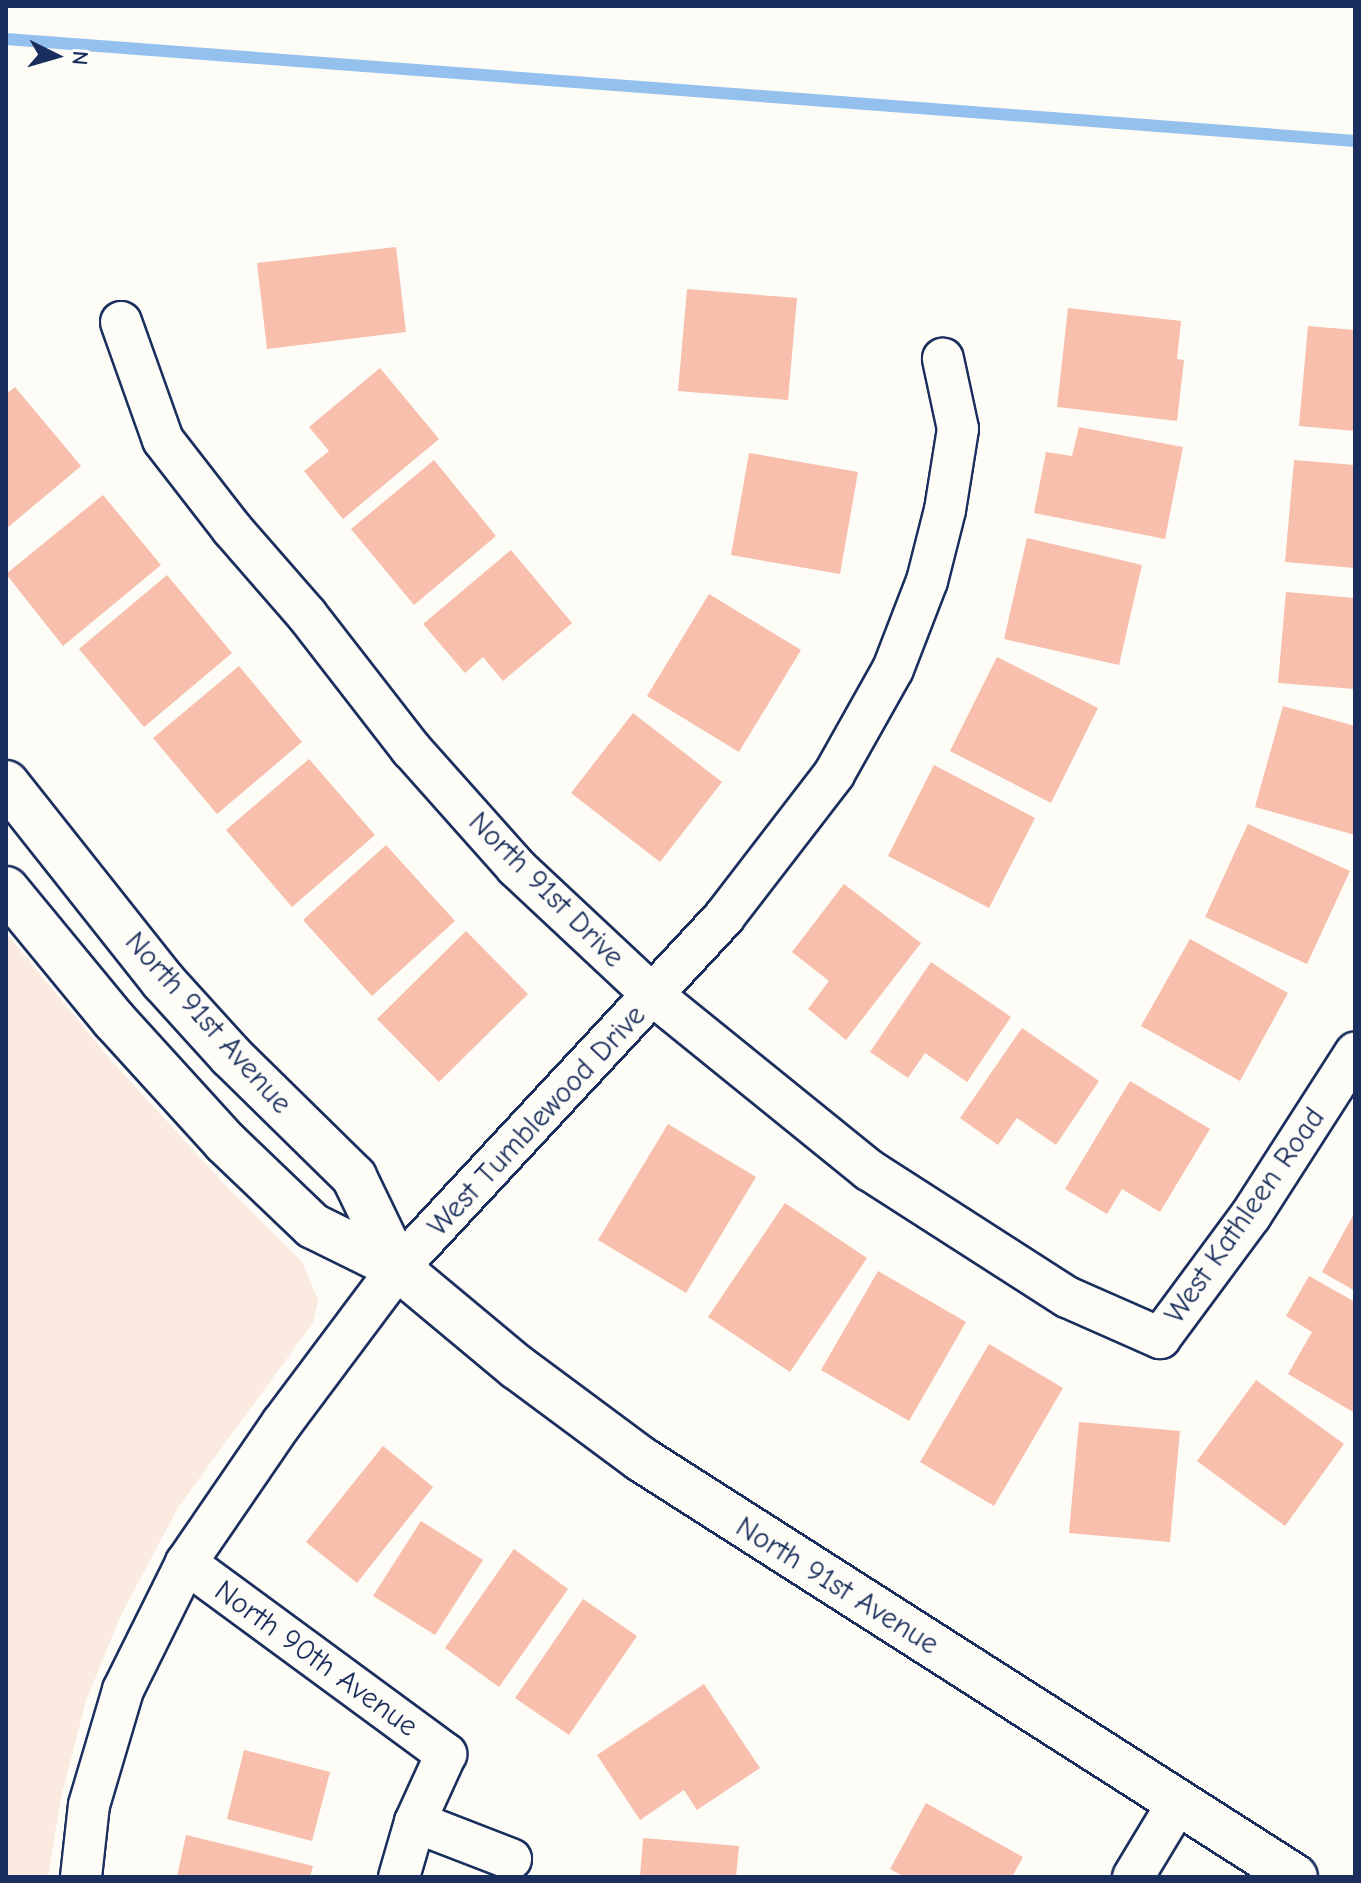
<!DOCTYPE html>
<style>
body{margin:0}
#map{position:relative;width:1361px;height:1883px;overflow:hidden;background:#fdfcf7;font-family:"Comic Neue",sans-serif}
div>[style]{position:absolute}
.built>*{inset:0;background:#fbeae0}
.stream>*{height:12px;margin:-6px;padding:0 6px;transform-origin:6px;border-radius:6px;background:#94c0ed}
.building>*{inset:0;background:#f7bfac}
.roads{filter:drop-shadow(2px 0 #1b2f5e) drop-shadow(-2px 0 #1b2f5e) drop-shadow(0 2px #1b2f5e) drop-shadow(0 -2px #1b2f5e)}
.street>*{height:40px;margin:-20px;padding:0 20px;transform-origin:20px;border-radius:20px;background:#fdfcf7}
.secondary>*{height:44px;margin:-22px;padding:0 22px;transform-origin:22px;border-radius:22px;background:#fdfcf7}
span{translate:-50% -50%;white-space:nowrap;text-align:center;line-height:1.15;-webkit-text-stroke:6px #fdfcf7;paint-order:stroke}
.street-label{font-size:30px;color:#1b2f5e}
.frame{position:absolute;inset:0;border:8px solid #1b2f5e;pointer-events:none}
.north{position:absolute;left:16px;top:16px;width:80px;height:80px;-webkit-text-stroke:6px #fdfcf7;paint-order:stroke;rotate:95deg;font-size:22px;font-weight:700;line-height:32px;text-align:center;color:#1b2f5e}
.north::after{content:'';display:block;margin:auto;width:28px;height:36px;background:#1b2f5e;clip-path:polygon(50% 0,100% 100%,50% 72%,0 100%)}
</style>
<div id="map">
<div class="built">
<i style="clip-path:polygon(6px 933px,110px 1059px,227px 1187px,303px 1263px,318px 1301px,313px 1323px,179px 1506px,121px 1615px,86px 1701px,61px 1797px,48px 1877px,6px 1877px)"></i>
</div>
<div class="stream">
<i style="left:6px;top:39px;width:1353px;rotate:4.32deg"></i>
</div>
<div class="building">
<i style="clip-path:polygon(396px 247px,406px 332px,267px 349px,257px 263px)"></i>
<i style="clip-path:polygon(687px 289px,797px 298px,788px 400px,678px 391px)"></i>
<i style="clip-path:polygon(1068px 308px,1181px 321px,1177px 359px,1184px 360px,1177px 421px,1057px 407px)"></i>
<i style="clip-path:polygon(1308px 326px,1355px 330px,1355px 431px,1299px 426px)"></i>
<i style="clip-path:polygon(380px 368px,439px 439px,343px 519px,304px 471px,329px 451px,309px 427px)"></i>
<i style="clip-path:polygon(15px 387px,81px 466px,6px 529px,6px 394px)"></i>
<i style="clip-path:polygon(1079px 427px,1183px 447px,1165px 539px,1034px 513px,1046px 452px,1072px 456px)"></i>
<i style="clip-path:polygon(749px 453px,858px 472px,840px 574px,731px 555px)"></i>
<i style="clip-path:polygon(434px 460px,496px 536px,414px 605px,351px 529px)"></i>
<i style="clip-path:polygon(1294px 460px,1355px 465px,1355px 568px,1285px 562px)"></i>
<i style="clip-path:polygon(103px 495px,161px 565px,63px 646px,6px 574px)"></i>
<i style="clip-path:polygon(1027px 538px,1142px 565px,1119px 665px,1004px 639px)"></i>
<i style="clip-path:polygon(511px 550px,572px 623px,503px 681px,483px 657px,465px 673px,423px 624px)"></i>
<i style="clip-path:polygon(167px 575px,232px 653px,144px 727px,79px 649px)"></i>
<i style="clip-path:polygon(1286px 592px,1355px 598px,1355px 689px,1278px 683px)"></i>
<i style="clip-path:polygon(709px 594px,801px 650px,739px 752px,647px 696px)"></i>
<i style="clip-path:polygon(997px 657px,1098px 708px,1051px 803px,950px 751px)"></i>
<i style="clip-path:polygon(239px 666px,302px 742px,217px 814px,153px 738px)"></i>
<i style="clip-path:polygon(1283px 706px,1355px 726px,1355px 835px,1255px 807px)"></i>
<i style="clip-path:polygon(633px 713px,722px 782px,660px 862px,571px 793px)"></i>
<i style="clip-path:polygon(309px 759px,375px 835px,292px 907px,226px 830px)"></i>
<i style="clip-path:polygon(934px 765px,1035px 818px,989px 908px,888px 856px)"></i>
<i style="clip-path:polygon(1248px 824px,1350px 871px,1307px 964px,1205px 917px)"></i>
<i style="clip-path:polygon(386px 845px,455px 921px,372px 996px,303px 920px)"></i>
<i style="clip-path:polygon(844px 884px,921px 943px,846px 1040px,808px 1009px,829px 981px,792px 952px)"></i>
<i style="clip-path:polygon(466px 931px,528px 994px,439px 1082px,377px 1019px)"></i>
<i style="clip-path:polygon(1190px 939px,1288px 993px,1240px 1081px,1141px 1026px)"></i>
<i style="clip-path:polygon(931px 962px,1011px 1017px,967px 1082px,925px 1053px,908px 1078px,870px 1052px)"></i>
<i style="clip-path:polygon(1022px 1028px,1099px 1081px,1056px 1145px,1017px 1118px,998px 1145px,960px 1118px)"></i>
<i style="clip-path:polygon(1130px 1081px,1210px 1129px,1160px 1212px,1122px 1189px,1107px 1214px,1065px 1189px)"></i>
<i style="clip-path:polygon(668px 1124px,756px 1177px,686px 1293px,598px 1240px)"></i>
<i style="clip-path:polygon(785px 1203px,867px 1258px,790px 1372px,708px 1317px)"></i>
<i style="clip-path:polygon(1355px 1212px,1355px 1291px,1322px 1272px)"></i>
<i style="clip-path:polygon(878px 1271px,966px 1322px,909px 1421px,821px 1370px)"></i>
<i style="clip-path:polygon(1309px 1276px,1355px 1302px,1355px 1413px,1288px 1374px,1312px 1332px,1286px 1316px)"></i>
<i style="clip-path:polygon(989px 1344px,1063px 1388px,994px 1506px,920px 1462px)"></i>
<i style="clip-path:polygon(1256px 1380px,1344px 1444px,1285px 1526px,1197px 1461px)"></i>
<i style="clip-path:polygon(1079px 1422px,1180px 1431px,1170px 1542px,1069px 1533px)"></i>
<i style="clip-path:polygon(383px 1446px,433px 1487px,357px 1583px,306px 1542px)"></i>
<i style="clip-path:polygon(421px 1521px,483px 1560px,435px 1635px,373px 1596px)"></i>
<i style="clip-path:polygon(514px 1549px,568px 1589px,499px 1687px,445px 1648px)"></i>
<i style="clip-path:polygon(583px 1599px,637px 1636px,569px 1735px,515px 1698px)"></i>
<i style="clip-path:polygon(704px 1684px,760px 1768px,697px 1810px,684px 1790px,640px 1820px,597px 1755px)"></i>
<i style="clip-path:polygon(244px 1750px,330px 1772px,312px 1841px,227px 1819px)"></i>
<i style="clip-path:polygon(926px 1803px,1023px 1857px,1012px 1877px,905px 1877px,890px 1869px)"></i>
<i style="clip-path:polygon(186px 1835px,313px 1866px,310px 1877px,177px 1877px)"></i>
<i style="clip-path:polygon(643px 1838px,739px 1846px,736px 1877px,640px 1877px)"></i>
</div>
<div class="roads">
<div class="street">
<i style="left:121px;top:322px;width:125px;rotate:70.4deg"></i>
<i style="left:163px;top:440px;width:113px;rotate:52.2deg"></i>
<i style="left:232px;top:529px;width:114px;rotate:48.9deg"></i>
<i style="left:307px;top:615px;width:170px;rotate:52.2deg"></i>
<i style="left:411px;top:749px;width:158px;rotate:48.3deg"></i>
<i style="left:516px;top:867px;width:189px;rotate:43.1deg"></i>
<i style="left:654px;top:996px;width:277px;rotate:39deg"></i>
<i style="left:869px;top:1170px;width:235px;rotate:32.7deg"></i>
<i style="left:1067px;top:1297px;width:102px;rotate:23.8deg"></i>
<i style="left:1160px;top:1338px;width:153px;rotate:-53.5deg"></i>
<i style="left:1251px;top:1215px;width:193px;rotate:-57.3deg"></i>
<i style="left:186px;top:1563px;width:323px;rotate:36.3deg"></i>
<i style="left:446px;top:1754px;width:75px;rotate:114.5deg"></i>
<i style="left:415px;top:1822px;width:57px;rotate:106.2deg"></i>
<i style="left:415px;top:1822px;width:103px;rotate:21.1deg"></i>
<i style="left:81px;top:1877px;width:72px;rotate:-83.7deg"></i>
<i style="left:89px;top:1805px;width:120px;rotate:-73.5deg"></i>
<i style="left:123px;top:1690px;width:142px;rotate:-63.6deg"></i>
<i style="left:186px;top:1563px;width:170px;rotate:-55.6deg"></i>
<i style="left:282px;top:1423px;width:194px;rotate:-53.2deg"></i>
<i style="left:398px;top:1268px;width:479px;rotate:-47.1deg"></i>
<i style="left:724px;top:917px;width:180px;rotate:-52.4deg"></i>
<i style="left:834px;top:774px;width:120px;rotate:-60.7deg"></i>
<i style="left:893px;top:669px;width:94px;rotate:-68.9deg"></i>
<i style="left:927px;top:581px;width:73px;rotate:-75.8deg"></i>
<i style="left:945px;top:510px;width:82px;rotate:-80.9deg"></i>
<i style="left:958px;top:429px;width:72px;rotate:-102.1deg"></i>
<i style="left:1133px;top:1877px;width:85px;rotate:-58.9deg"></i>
</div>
<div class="secondary">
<i style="left:6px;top:783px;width:253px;rotate:51.6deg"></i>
<i style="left:163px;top:981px;width:101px;rotate:47.8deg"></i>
<i style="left:231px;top:1056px;width:173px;rotate:44.5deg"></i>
<i style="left:354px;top:1177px;width:101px;rotate:64.2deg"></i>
<i style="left:6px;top:889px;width:170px;rotate:50.5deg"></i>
<i style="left:114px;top:1020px;width:165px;rotate:47.7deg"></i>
<i style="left:225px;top:1142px;width:122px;rotate:43.7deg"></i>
<i style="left:313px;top:1226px;width:95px;rotate:26.3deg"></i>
<i style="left:398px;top:1268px;width:155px;rotate:39.8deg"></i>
<i style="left:517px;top:1367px;width:154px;rotate:36.6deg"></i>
<i style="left:641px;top:1459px;width:776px;rotate:32.58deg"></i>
</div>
</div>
<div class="street-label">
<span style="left:546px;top:890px;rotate:45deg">North 91st Drive</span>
<span style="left:208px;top:1023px;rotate:48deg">North 91st Avenue</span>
<span style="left:537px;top:1121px;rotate:-47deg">West Tumblewood Drive</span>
<span style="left:1245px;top:1216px;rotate:-55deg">West Kathleen Road</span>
<span style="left:837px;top:1586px;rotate:32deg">North 91st Avenue</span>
<span style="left:316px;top:1659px;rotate:36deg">North 90th Avenue</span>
</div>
<div class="frame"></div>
<div class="north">N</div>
</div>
